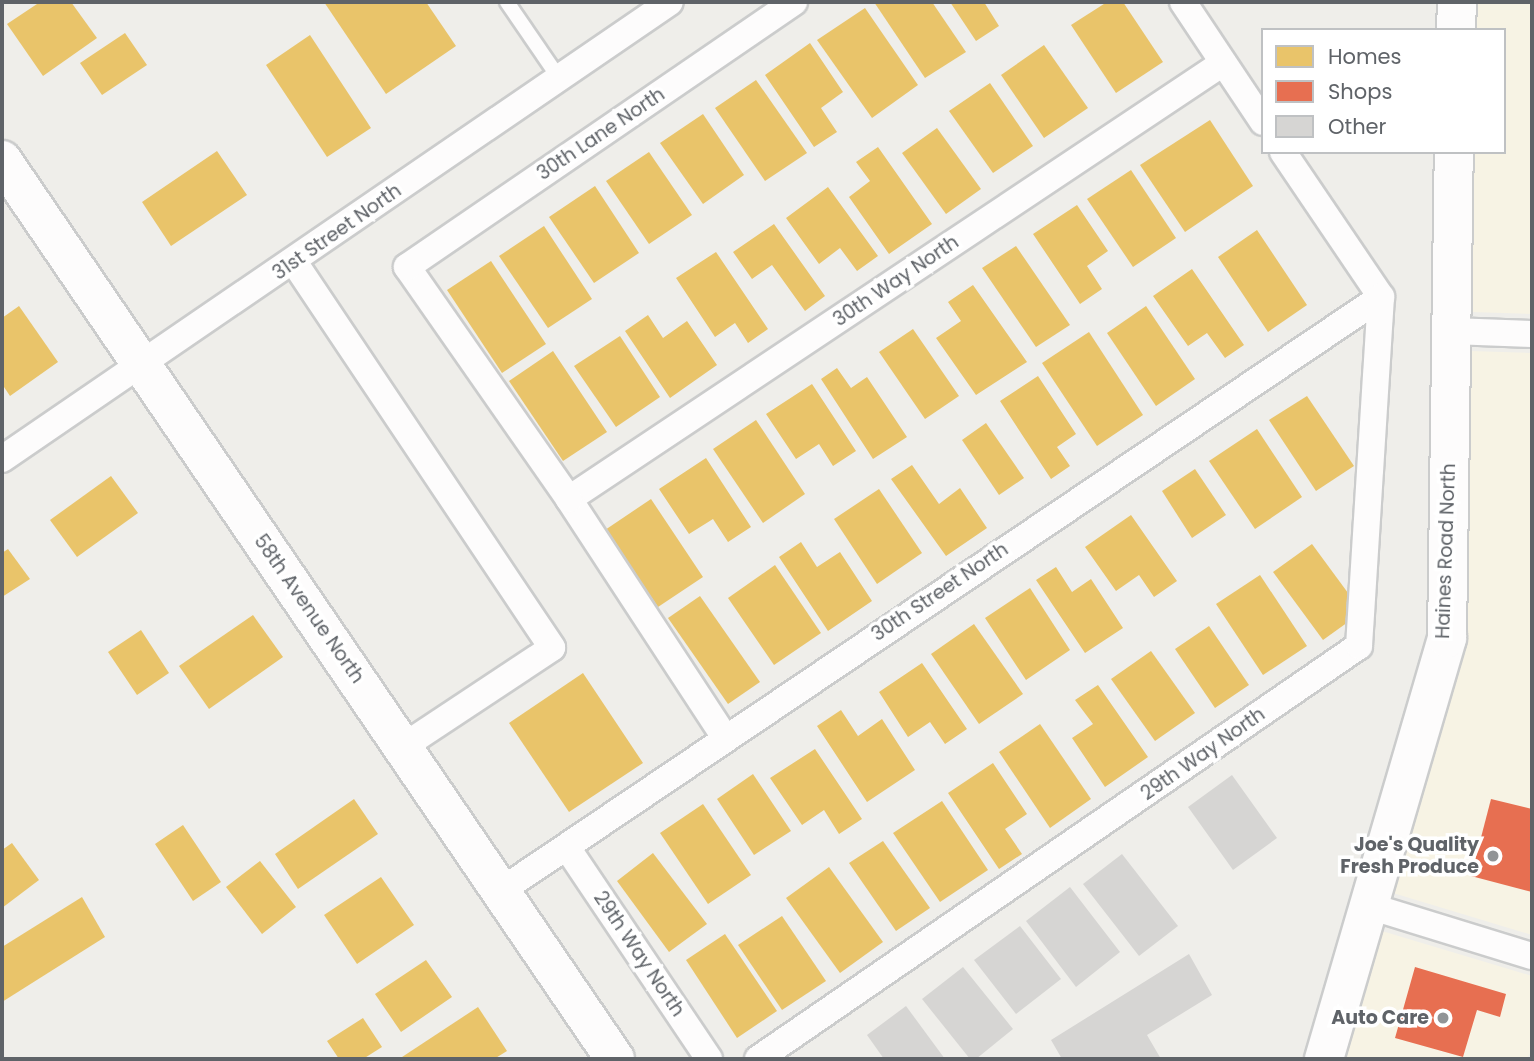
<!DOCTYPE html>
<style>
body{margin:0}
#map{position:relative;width:1534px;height:1061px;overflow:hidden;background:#efeeea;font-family:Poppins,sans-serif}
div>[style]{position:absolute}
.commercial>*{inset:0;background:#f7f3e4}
.homes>*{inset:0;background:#e9c46a}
.shops>*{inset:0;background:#e76f51}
.building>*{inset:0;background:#d6d5d3}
.roads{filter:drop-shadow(2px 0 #cbcccc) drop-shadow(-2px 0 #cbcccc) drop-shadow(0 2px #cbcccc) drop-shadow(0 -2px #cbcccc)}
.lane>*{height:14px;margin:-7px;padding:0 7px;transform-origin:7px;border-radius:7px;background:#fdfcfc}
.street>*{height:26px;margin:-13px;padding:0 13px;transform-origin:13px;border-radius:13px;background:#fdfcfc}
.secondary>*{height:38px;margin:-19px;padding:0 19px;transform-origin:19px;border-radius:19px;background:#fdfcfc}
.dots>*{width:19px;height:19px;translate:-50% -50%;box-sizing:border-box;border:4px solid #fff;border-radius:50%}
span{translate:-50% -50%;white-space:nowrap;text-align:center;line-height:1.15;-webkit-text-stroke:7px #fff;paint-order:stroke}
.street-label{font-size:19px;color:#5f6368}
.poi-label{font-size:19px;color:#5f6368;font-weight:700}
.right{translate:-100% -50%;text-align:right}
.frame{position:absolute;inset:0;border:4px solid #5f6368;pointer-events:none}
.legend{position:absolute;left:1261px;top:28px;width:245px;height:126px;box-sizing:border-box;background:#fff;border:2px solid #bfc1c3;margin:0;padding:9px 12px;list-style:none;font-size:21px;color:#5f6368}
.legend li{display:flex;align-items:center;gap:14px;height:35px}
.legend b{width:35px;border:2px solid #bfc1c3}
</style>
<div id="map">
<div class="commercial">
<i style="clip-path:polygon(1476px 2px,1532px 2px,1532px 314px,1471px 312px,1474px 152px,1504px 152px,1504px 30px,1476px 30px)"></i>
<i style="clip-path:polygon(1470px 351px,1532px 353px,1532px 935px,1393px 893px,1466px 635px)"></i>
<i style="clip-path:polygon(1382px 931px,1532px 976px,1532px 1049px,1527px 1059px,1344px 1059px)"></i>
</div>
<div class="homes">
<i style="clip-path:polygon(40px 2px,71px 2px,97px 38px,43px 76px,7px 24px)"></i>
<i style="clip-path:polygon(324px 2px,426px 2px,456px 46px,386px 94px)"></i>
<i style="clip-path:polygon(874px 2px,932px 2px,966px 52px,925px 78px)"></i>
<i style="clip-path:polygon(950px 2px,984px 2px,999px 26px,976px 41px)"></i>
<i style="clip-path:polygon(1107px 2px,1123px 2px,1163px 62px,1116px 93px,1071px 25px)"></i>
<i style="clip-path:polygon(865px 8px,918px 85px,872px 118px,817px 40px)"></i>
<i style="clip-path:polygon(125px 33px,147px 65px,102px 95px,80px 63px)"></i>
<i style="clip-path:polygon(310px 35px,371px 128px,327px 157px,266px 65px)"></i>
<i style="clip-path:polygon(810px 43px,843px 92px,821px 108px,837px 132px,814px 147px,765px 75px)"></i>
<i style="clip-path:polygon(1044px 45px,1088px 108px,1044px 138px,1001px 75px)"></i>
<i style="clip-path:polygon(756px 80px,807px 153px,765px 181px,715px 108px)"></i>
<i style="clip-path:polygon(990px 83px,1033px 146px,993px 173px,949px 111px)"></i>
<i style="clip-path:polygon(703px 114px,744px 175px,703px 204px,660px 143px)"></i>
<i style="clip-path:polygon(1210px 120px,1253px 186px,1185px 232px,1140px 165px)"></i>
<i style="clip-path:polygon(937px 128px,981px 189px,946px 214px,902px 153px)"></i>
<i style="clip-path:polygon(878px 147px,932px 224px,889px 254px,849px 197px,870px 181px,856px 162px)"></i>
<i style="clip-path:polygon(217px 151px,247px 195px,171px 246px,142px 202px)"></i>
<i style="clip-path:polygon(649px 152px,692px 215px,649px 244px,606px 181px)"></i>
<i style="clip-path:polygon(1131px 170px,1176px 238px,1133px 267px,1087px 199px)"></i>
<i style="clip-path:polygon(595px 186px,639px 253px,594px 283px,549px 217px)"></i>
<i style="clip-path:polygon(828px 187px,878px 256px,857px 271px,840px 248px,819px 264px,786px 218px)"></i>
<i style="clip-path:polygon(1077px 205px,1108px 251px,1087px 266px,1102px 289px,1080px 304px,1033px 234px)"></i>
<i style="clip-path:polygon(774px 224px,825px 296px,805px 311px,772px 265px,752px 279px,733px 252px)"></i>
<i style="clip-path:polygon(544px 226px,592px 299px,548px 328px,499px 256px)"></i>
<i style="clip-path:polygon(1257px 230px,1307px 305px,1268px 332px,1218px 257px)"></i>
<i style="clip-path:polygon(1016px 246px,1070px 325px,1036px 347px,982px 268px)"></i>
<i style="clip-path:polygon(716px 252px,768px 329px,748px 343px,735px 323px,715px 337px,676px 278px)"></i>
<i style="clip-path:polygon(491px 261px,546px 344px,502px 373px,447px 290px)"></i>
<i style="clip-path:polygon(1192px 269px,1244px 345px,1225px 358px,1207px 333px,1188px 346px,1153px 296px)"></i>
<i style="clip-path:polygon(973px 285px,1027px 362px,976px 395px,936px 338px,961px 321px,948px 302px)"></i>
<i style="clip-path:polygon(19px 306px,58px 362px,10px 396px,2px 384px,2px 318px)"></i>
<i style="clip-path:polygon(1146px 306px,1195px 379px,1156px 406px,1107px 333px)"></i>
<i style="clip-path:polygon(648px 315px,663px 338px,687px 321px,717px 365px,670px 398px,625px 331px)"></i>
<i style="clip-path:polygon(913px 329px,959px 396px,925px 419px,879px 352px)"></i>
<i style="clip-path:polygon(1089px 332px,1143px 415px,1097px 446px,1042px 363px)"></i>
<i style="clip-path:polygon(620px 336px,660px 397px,616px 427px,574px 366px)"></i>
<i style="clip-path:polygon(553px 351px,607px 432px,563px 461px,509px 381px)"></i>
<i style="clip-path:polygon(837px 368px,851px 388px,867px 377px,907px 437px,873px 459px,821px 379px)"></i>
<i style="clip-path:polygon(1038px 376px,1076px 434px,1057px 447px,1070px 466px,1051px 479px,1000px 401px)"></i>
<i style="clip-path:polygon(812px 384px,856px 451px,833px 466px,819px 444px,796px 459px,766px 414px)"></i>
<i style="clip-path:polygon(1307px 396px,1354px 466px,1316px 491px,1269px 420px)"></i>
<i style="clip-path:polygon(756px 420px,805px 494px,763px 523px,713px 449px)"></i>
<i style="clip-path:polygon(986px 423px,1024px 478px,999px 495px,962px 440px)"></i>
<i style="clip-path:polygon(1257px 429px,1302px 497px,1255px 529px,1209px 461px)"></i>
<i style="clip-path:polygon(706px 458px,751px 527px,728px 542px,713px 519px,689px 534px,659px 489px)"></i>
<i style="clip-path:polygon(912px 465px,939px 504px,960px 488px,987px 528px,946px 556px,891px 479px)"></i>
<i style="clip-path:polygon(1195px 469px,1226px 515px,1192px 538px,1162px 491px)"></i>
<i style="clip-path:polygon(111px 476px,138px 513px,77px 557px,50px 520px)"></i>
<i style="clip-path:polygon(879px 489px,922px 553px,877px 584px,834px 519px)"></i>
<i style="clip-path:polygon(651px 499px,703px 577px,658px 607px,605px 530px)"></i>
<i style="clip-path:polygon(1131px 515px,1177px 581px,1154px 597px,1139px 575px,1116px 591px,1085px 547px)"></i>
<i style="clip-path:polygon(801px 542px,817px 567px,840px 552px,872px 601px,828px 631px,779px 557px)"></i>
<i style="clip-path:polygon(1312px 544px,1362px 612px,1323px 640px,1273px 572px)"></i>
<i style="clip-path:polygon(8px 549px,30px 579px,2px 597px,2px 553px)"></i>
<i style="clip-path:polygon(775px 565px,821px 633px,774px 665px,728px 598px)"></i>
<i style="clip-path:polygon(1056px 567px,1072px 592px,1091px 579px,1123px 628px,1085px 653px,1036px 580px)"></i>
<i style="clip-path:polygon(1260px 575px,1307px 646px,1263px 675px,1216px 604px)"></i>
<i style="clip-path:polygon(1030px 588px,1070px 650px,1026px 680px,985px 618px)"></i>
<i style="clip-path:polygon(700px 596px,760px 682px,728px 704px,668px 618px)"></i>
<i style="clip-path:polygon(253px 615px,283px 657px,209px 709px,179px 666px)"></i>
<i style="clip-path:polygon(974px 624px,1023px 694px,979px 724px,931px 654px)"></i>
<i style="clip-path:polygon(1209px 626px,1249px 685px,1215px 708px,1175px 649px)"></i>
<i style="clip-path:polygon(141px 630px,169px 673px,137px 695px,108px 652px)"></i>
<i style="clip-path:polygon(1151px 651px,1195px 713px,1155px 741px,1111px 679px)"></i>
<i style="clip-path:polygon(922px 663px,967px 729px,945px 744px,930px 722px,908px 737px,879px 692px)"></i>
<i style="clip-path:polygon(583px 673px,643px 763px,569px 812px,509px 723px)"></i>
<i style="clip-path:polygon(1098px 685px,1148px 757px,1105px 787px,1072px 738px,1093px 724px,1075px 700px)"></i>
<i style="clip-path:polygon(841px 710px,858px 736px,882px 719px,915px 770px,867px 802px,817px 726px)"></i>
<i style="clip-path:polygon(1040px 724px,1091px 799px,1050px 828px,999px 752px)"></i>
<i style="clip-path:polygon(815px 749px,862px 819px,839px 834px,824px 810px,802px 825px,770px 778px)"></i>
<i style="clip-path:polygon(993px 763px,1027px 814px,1005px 829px,1022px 854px,999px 869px,948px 793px)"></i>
<i style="clip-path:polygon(753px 774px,791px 831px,754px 855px,717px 799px)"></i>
<i style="clip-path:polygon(354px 799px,378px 834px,298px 889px,275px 854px)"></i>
<i style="clip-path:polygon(942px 801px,988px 870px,940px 902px,893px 833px)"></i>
<i style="clip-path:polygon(703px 804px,751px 875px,708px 904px,660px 833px)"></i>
<i style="clip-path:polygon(183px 825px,221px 882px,193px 901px,155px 844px)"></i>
<i style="clip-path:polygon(883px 841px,930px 908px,896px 931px,849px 863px)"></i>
<i style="clip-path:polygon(12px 843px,39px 880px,2px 908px,2px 850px)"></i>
<i style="clip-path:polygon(653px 853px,707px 924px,669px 952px,617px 881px)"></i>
<i style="clip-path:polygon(260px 861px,296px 907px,262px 934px,226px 887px)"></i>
<i style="clip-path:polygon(829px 867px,883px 942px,840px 973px,786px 898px)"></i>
<i style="clip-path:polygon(381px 877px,414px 925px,357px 964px,324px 915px)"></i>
<i style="clip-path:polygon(82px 897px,105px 937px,2px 1002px,2px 947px)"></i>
<i style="clip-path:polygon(782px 916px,826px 981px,782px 1010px,738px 945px)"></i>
<i style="clip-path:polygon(725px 934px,777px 1011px,737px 1038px,686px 960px)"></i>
<i style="clip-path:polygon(426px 960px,452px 997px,401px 1032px,375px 994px)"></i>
<i style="clip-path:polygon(478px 1007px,507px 1051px,494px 1059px,399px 1059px)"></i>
<i style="clip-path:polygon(363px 1018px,382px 1047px,363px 1059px,339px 1059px,327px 1041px)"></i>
</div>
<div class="shops">
<i style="clip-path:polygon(1491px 799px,1532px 809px,1532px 892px,1471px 876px)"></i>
<i style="clip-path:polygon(1415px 967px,1506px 994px,1500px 1017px,1477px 1010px,1463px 1057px,1395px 1038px)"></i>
</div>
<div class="building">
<i style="clip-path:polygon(1232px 775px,1277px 838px,1233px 870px,1188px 807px)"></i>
<i style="clip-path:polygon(1122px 854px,1178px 926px,1139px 956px,1083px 884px)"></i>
<i style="clip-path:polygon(1070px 887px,1120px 952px,1076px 987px,1026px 921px)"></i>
<i style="clip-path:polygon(1020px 926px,1061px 979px,1016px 1014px,974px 960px)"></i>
<i style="clip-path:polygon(1189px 954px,1212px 995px,1147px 1035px,1161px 1059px,1062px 1059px,1051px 1040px)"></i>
<i style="clip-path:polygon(963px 967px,1013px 1029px,976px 1059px,970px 1059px,922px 999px)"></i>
<i style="clip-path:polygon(906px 1006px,945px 1059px,884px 1059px,867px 1035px)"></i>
</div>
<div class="roads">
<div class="lane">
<i style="left:507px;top:2px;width:92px;rotate:55.6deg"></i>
</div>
<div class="street">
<i style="left:1183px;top:2px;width:144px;rotate:56.3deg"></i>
<i style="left:1283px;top:152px;width:175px;rotate:55.9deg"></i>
<i style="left:294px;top:262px;width:464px;rotate:56.2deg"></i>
<i style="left:552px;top:648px;width:178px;rotate:146.5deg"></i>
<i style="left:1451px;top:331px;width:81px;rotate:2.1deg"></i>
<i style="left:2px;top:459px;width:809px;rotate:-34.38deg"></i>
<i style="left:569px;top:499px;width:786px;rotate:-33.69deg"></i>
<i style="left:724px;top:736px;width:283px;rotate:-123.2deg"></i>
<i style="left:569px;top:499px;width:283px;rotate:-124.9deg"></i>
<i style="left:407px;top:267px;width:469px;rotate:-34.4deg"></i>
<i style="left:568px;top:849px;width:253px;rotate:56.1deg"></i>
<i style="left:502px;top:890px;width:1060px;rotate:-34deg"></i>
<i style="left:1369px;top:906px;width:170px;rotate:17.1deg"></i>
<i style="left:758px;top:1059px;width:729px;rotate:-34.5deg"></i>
<i style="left:1359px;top:646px;width:350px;rotate:-86.4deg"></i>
</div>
<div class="secondary">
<i style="left:1456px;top:30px;width:28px;rotate:-88deg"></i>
<i style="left:2px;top:160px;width:1088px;rotate:55.71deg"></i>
<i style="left:1324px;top:1059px;width:439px;rotate:-73.7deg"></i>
<i style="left:1447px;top:638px;width:486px;rotate:-89.2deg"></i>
</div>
</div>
<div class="dots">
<i style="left:1493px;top:856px;background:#919496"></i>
<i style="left:1443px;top:1018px;background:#919496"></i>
</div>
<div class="street-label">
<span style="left:601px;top:134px;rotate:-34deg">30th Lane North</span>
<span style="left:337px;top:232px;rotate:-35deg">31st Street North</span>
<span style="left:896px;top:281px;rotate:-34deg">30th Way North</span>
<span style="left:1446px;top:551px;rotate:-88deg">Haines Road North</span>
<span style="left:940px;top:592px;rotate:-34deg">30th Street North</span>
<span style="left:309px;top:609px;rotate:55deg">58th Avenue North</span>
<span style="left:1203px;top:754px;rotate:-35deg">29th Way North</span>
<span style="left:639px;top:954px;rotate:56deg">29th Way North</span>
</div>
<div class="poi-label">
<span class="right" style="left:1479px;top:856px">Joe's Quality<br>Fresh Produce</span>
<span class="right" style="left:1429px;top:1018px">Auto Care</span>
</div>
<div class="frame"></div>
<ul class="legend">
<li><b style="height:19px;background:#e9c46a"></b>Homes</li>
<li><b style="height:19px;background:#e76f51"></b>Shops</li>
<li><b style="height:19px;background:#d6d5d3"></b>Other</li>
</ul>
</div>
